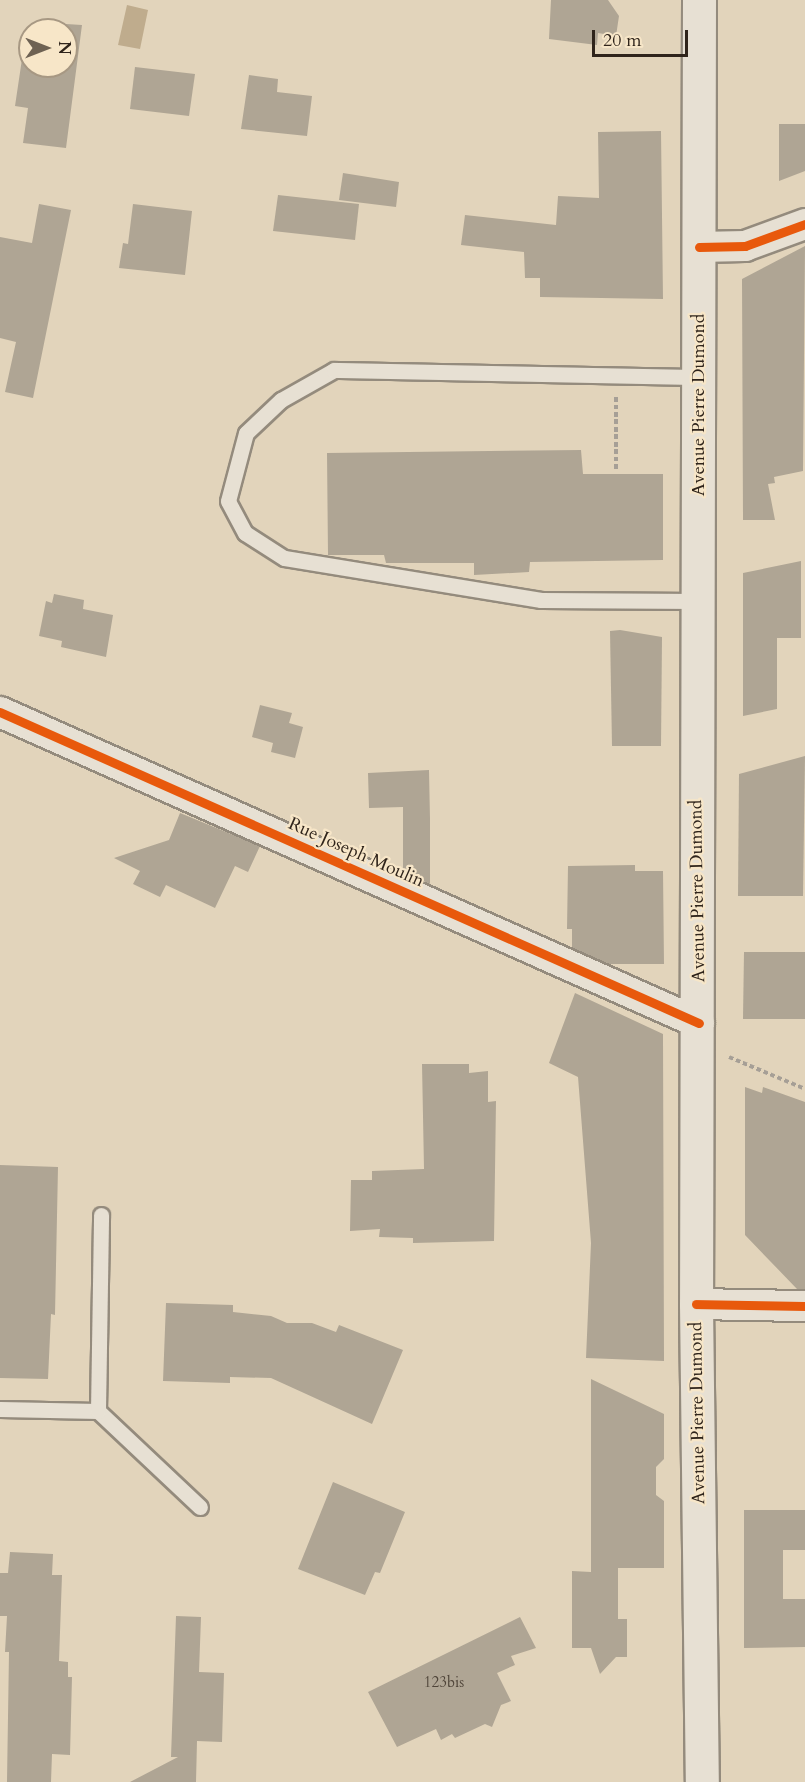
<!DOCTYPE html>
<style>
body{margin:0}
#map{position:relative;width:805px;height:1782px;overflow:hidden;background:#e2d4bb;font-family:Cardo,serif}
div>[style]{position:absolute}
.water>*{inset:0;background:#bfac8d}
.building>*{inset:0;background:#afa594}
.path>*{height:4px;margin-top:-2px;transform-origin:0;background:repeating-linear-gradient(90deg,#a69f96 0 4.5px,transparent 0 7.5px)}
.roads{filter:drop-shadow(2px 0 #948b7d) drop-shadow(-2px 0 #948b7d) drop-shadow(0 2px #948b7d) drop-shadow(0 -2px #948b7d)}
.service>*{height:15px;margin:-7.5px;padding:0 7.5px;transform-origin:7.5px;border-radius:7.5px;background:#e7e0d3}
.minor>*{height:30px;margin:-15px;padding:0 15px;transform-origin:15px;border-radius:15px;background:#e7e0d3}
.secondary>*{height:33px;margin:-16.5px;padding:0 16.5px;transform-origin:16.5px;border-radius:16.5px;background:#e7e0d3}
.cycleway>*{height:9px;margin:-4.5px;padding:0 4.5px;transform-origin:4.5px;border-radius:4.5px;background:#e8590c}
span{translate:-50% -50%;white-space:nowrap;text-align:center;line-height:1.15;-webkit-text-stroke:4.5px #f7e6c8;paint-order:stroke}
.number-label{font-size:15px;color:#4f4439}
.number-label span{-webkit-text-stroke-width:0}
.street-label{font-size:18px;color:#2f241b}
.north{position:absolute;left:18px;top:18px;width:60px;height:60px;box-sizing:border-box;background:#f7e6c8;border:2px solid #a79883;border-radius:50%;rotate:90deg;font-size:16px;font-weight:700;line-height:24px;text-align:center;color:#2f241b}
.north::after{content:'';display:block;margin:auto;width:21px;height:27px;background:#6e6253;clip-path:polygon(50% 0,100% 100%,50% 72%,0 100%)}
.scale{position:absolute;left:592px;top:30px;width:96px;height:27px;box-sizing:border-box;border:3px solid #2f241b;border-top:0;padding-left:8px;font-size:18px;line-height:21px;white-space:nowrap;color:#2f241b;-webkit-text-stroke:4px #f7e6c8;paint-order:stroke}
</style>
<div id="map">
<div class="water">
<i style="clip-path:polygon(127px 5px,148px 10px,140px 49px,118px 45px)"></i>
</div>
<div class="building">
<i style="clip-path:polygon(551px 0,608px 0,619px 16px,616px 36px,598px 33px,597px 45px,549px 39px)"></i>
<i style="clip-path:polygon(34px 22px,82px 25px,66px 148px,23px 143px,28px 108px,15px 106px,22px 59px,30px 60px,30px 66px,66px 66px,66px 30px,34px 30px)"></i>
<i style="clip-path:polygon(135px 67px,195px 74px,189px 116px,130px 109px)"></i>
<i style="clip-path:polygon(249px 75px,278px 79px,277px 92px,312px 96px,307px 136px,241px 129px)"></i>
<i style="clip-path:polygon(779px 124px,805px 124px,805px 171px,779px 181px)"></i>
<i style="clip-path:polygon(661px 131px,663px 299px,540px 297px,540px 278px,525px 278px,524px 252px,461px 245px,465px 215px,556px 225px,558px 196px,599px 198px,598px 132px)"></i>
<i style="clip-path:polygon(343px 173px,399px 182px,396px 207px,339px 200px)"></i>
<i style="clip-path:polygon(278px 195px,359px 204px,355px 240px,273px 231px)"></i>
<i style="clip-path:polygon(39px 204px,71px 210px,33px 398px,5px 392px,16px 342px,0 338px,0 237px,32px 243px)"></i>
<i style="clip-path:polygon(133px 204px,192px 211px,185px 275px,119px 268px,123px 243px,128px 244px)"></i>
<i style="clip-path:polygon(805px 246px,803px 471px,774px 477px,775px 483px,768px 484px,775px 520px,743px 520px,742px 279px)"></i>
<i style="clip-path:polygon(581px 450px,583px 474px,663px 474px,663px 560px,530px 562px,529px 572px,474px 575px,474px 563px,386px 563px,384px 555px,328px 555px,327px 453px)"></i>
<i style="clip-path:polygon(801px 561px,801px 638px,777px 638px,777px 709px,743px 716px,743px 573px)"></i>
<i style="clip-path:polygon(54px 594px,84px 600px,83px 609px,113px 615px,106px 657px,61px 647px,62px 641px,39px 636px,46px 601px,52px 603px)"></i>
<i style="clip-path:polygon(620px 630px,662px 637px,661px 746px,612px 746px,610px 631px)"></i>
<i style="clip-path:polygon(260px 705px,292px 713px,289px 723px,303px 727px,295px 758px,271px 752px,273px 743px,252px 737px)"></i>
<i style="clip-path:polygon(805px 756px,803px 896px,738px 896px,739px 774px)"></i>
<i style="clip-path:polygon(429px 770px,430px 819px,430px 884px,403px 872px,403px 807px,369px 808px,368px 773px)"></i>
<i style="clip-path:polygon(180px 813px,260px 846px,248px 872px,235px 866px,215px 908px,166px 885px,160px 897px,133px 884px,140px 871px,114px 858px,169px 840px)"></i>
<i style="clip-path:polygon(635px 865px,635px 871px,663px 871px,664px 964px,609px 964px,572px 948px,572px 929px,567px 929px,568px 866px)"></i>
<i style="clip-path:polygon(744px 952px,805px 952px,805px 1019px,743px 1019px)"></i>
<i style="clip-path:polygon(575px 993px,663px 1034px,664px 1361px,586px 1358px,591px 1243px,578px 1077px,549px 1063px)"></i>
<i style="clip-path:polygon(422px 1064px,469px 1064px,469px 1073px,488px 1071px,488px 1102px,496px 1101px,494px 1241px,413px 1243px,413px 1238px,379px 1237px,380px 1229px,350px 1231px,351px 1180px,372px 1180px,372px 1171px,424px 1169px)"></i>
<i style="clip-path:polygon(745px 1087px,762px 1093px,763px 1087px,805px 1102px,805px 1289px,797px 1289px,745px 1235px)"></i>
<i style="clip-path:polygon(0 1165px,58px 1167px,55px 1315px,51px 1314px,48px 1379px,0 1378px)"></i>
<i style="clip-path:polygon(166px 1303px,233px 1305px,233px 1312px,271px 1316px,287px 1323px,312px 1323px,336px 1332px,339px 1325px,403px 1350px,372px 1424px,271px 1378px,230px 1377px,230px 1383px,163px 1381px)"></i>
<i style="clip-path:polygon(591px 1379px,664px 1414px,664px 1459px,656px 1467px,656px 1495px,664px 1501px,664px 1568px,618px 1568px,618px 1619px,627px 1619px,627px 1657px,616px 1657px,600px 1674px,591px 1648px,572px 1648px,572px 1571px,591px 1572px)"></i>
<i style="clip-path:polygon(333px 1482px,405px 1512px,380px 1573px,375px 1572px,365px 1595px,298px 1569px)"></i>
<i style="clip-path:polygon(744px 1510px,805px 1510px,805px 1550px,783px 1550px,783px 1599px,805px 1599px,805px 1647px,744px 1648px)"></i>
<i style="clip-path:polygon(10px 1552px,53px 1554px,52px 1575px,62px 1575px,59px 1661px,68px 1662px,68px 1677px,72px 1677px,70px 1755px,52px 1754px,51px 1782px,7px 1782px,9px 1652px,5px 1652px,7px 1616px,0 1616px,0 1573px,8px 1573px)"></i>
<i style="clip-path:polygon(176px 1616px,201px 1617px,199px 1672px,224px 1673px,222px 1742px,197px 1741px,196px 1782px,130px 1782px,178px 1757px,171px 1757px)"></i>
<i style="clip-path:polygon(520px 1617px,536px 1648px,511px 1656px,515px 1665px,497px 1673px,511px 1701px,501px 1705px,492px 1727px,485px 1724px,455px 1738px,452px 1734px,441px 1740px,436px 1729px,397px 1747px,368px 1692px)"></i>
</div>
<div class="path">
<i style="left:616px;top:469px;width:72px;rotate:-90deg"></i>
<i style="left:729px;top:1057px;width:82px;rotate:22.8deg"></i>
</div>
<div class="roads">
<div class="service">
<i style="left:698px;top:601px;width:157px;rotate:-179.6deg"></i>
<i style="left:541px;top:600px;width:260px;rotate:-170.7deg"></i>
<i style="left:284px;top:558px;width:46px;rotate:-147.3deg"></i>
<i style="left:245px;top:533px;width:36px;rotate:-118deg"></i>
<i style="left:228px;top:501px;width:70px;rotate:-75.2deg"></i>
<i style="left:246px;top:433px;width:48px;rotate:-43.3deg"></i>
<i style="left:281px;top:400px;width:61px;rotate:-29.5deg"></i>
<i style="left:334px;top:370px;width:365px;rotate:1.1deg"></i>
<i style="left:0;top:1409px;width:98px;rotate:1.2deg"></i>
<i style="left:98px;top:1411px;width:140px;rotate:43.3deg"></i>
<i style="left:98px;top:1411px;width:196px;rotate:-89.1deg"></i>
</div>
<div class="minor">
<i style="left:699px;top:247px;width:46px;rotate:-1.2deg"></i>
<i style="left:745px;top:246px;width:64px;rotate:-20.1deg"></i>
<i style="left:0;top:712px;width:765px;rotate:23.99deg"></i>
<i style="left:696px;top:1304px;width:109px;rotate:1.1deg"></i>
</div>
<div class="secondary">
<i style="left:699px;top:0;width:1304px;rotate:90.13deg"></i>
<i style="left:696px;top:1304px;width:478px;rotate:89.3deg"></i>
</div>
</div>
<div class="cycleway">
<i style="left:699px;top:247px;width:46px;rotate:-1.2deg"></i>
<i style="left:745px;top:246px;width:64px;rotate:-20.1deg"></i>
<i style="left:0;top:712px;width:765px;rotate:23.99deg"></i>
<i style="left:696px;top:1304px;width:109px;rotate:1.1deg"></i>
</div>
<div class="number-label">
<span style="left:444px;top:1683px">123bis</span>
</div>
<div class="street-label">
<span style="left:699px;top:405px;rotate:-90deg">Avenue Pierre Dumond</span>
<span style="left:356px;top:853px;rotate:24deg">Rue Joseph Moulin</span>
<span style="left:698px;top:891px;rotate:-91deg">Avenue Pierre Dumond</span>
<span style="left:698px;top:1413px;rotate:-91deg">Avenue Pierre Dumond</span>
</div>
<div class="north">N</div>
<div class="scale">20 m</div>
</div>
